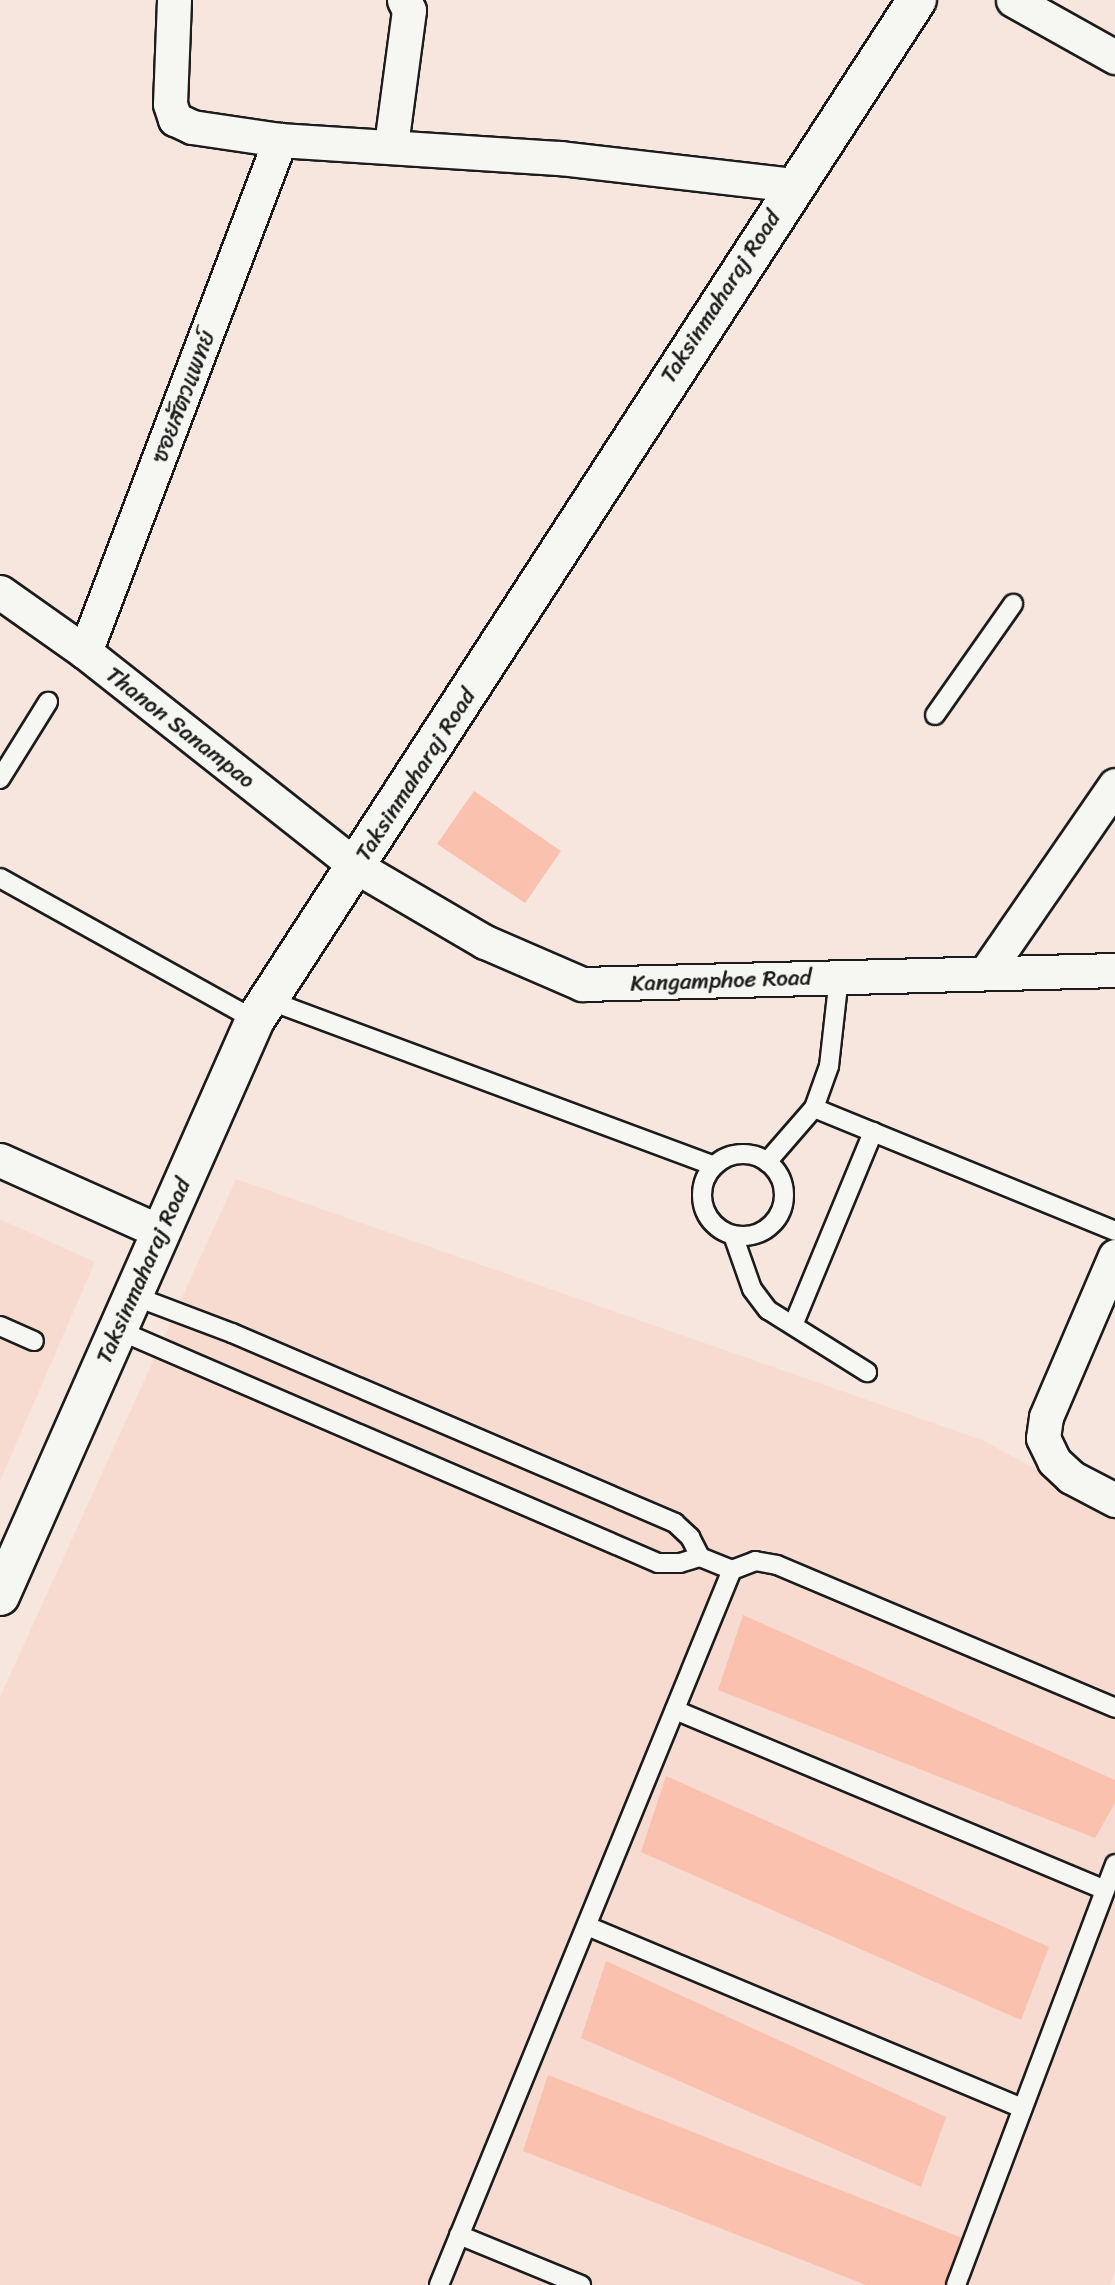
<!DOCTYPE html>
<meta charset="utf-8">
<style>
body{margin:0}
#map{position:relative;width:1115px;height:2285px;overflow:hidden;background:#f7e6de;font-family:Sriracha,"Playpen Sans Thai",sans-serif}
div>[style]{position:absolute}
.built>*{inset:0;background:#f8dbd0}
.building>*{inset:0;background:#f9c1ae}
.roads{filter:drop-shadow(2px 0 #1c1c1c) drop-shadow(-2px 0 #1c1c1c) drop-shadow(0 2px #1c1c1c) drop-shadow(0 -2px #1c1c1c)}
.service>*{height:18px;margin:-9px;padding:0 9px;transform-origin:9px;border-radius:9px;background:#f6f6f2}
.service>.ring{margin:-9px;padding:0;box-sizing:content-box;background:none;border:18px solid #f6f6f2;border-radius:50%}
.minor>*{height:33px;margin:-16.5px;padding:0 16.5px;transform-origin:16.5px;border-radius:16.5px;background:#f6f6f2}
.tertiary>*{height:38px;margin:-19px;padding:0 19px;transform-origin:19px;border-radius:19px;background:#f6f6f2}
span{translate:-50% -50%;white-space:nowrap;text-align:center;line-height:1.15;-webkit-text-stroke:5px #f6f6f2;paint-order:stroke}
.street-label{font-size:23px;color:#1c1c1c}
</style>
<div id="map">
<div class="built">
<i style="clip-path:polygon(236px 1179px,982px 1440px,1115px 1511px,1115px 2271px,1110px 2285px,0 2285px,0 1697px)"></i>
<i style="clip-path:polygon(0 1219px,95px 1262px,0 1481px)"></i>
</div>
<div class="building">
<i style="clip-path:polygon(474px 791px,561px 851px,525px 903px,437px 844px)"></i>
<i style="clip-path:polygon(743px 1615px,1115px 1780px,1115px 1803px,1095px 1838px,718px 1690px)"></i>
<i style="clip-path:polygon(666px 1776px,1049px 1947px,1021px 2020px,641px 1852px)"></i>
<i style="clip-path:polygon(606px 1961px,946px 2117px,921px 2187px,581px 2038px)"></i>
<i style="clip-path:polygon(548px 2075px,965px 2239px,952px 2285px,866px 2285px,523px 2151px)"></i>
</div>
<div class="roads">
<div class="service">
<i style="left:935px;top:715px;width:136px;rotate:-54.9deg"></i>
<i style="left:0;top:779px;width:91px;rotate:-58.1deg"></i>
<i style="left:0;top:878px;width:292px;rotate:29.1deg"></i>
<i style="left:268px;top:1000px;width:476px;rotate:20.4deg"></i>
<i style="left:814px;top:1108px;width:325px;rotate:22.2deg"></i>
<i class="ring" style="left:702px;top:1154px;width:64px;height:64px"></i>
<i style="left:767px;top:1162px;width:72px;rotate:-49deg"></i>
<i style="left:814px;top:1108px;width:45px;rotate:-70.3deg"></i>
<i style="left:829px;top:1066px;width:90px;rotate:-83.6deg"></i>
<i style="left:733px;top:1235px;width:57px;rotate:70.6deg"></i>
<i style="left:752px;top:1289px;width:26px;rotate:53deg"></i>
<i style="left:768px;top:1310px;width:117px;rotate:32.1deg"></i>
<i style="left:134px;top:1296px;width:105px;rotate:20.7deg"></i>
<i style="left:232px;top:1333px;width:482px;rotate:23.2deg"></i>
<i style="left:675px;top:1523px;width:21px;rotate:43deg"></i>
<i style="left:690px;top:1537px;width:22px;rotate:63deg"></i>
<i style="left:700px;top:1557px;width:35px;rotate:22deg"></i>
<i style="left:732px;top:1570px;width:25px;rotate:-21deg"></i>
<i style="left:755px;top:1561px;width:22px;rotate:10deg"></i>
<i style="left:777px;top:1565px;width:367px;rotate:22.9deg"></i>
<i style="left:794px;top:1323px;width:207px;rotate:-67.5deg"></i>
<i style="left:0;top:1326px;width:37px;rotate:24deg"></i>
<i style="left:118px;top:1330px;width:588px;rotate:23.34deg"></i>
<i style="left:658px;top:1563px;width:22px"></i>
<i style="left:680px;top:1563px;width:21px;rotate:-17deg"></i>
<i style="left:675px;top:1710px;width:466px;rotate:22.7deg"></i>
<i style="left:587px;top:1926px;width:472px;rotate:22.7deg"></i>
<i style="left:459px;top:2235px;width:132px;rotate:22.3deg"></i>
<i style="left:439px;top:2285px;width:773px;rotate:-67.72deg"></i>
<i style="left:956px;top:2285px;width:450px;rotate:-69.3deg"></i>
</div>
<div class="minor">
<i style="left:174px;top:0;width:104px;rotate:92.2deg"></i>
<i style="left:170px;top:104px;width:16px;rotate:72deg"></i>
<i style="left:175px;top:119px;width:19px;rotate:25deg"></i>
<i style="left:192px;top:127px;width:89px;rotate:8.4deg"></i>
<i style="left:280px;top:140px;width:281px;rotate:3.7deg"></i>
<i style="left:560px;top:158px;width:235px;rotate:6.6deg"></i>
<i style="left:1013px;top:0;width:117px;rotate:29.2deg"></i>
<i style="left:391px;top:145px;width:136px;rotate:-82.4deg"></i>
<i style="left:409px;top:10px;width:11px;rotate:-117deg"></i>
<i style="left:0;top:592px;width:104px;rotate:35.2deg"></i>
<i style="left:85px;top:652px;width:347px;rotate:38.3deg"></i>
<i style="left:357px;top:867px;width:148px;rotate:30.4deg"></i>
<i style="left:485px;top:942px;width:106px;rotate:23.4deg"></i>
<i style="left:582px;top:984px;width:533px;rotate:-1.5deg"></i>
<i style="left:85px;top:652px;width:548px;rotate:-69.15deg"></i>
<i style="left:986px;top:972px;width:227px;rotate:-55.4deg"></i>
<i style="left:0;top:1160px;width:176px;rotate:24.1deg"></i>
<i style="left:1115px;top:1256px;width:175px;rotate:113.2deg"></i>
<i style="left:1046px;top:1417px;width:21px;rotate:98deg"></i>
<i style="left:1043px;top:1438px;width:25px;rotate:64deg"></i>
<i style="left:1054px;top:1461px;width:23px;rotate:43deg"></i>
<i style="left:1071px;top:1477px;width:50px;rotate:27.6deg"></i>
</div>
<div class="tertiary">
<i style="left:0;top:1596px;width:630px;rotate:-66.12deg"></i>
<i style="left:255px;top:1020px;width:1216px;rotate:-57.02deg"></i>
</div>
</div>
<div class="street-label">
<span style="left:721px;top:297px;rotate:-57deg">Taksinmaharaj Road</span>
<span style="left:184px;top:397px;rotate:-69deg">ซอยสัตวแพทย์</span>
<span style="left:180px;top:728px;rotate:38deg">Thanon Sanampao</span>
<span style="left:416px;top:775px;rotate:-57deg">Taksinmaharaj Road</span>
<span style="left:721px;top:981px;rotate:-2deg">Kangamphoe Road</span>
<span style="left:144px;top:1271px;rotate:-66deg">Taksinmaharaj Road</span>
</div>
</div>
